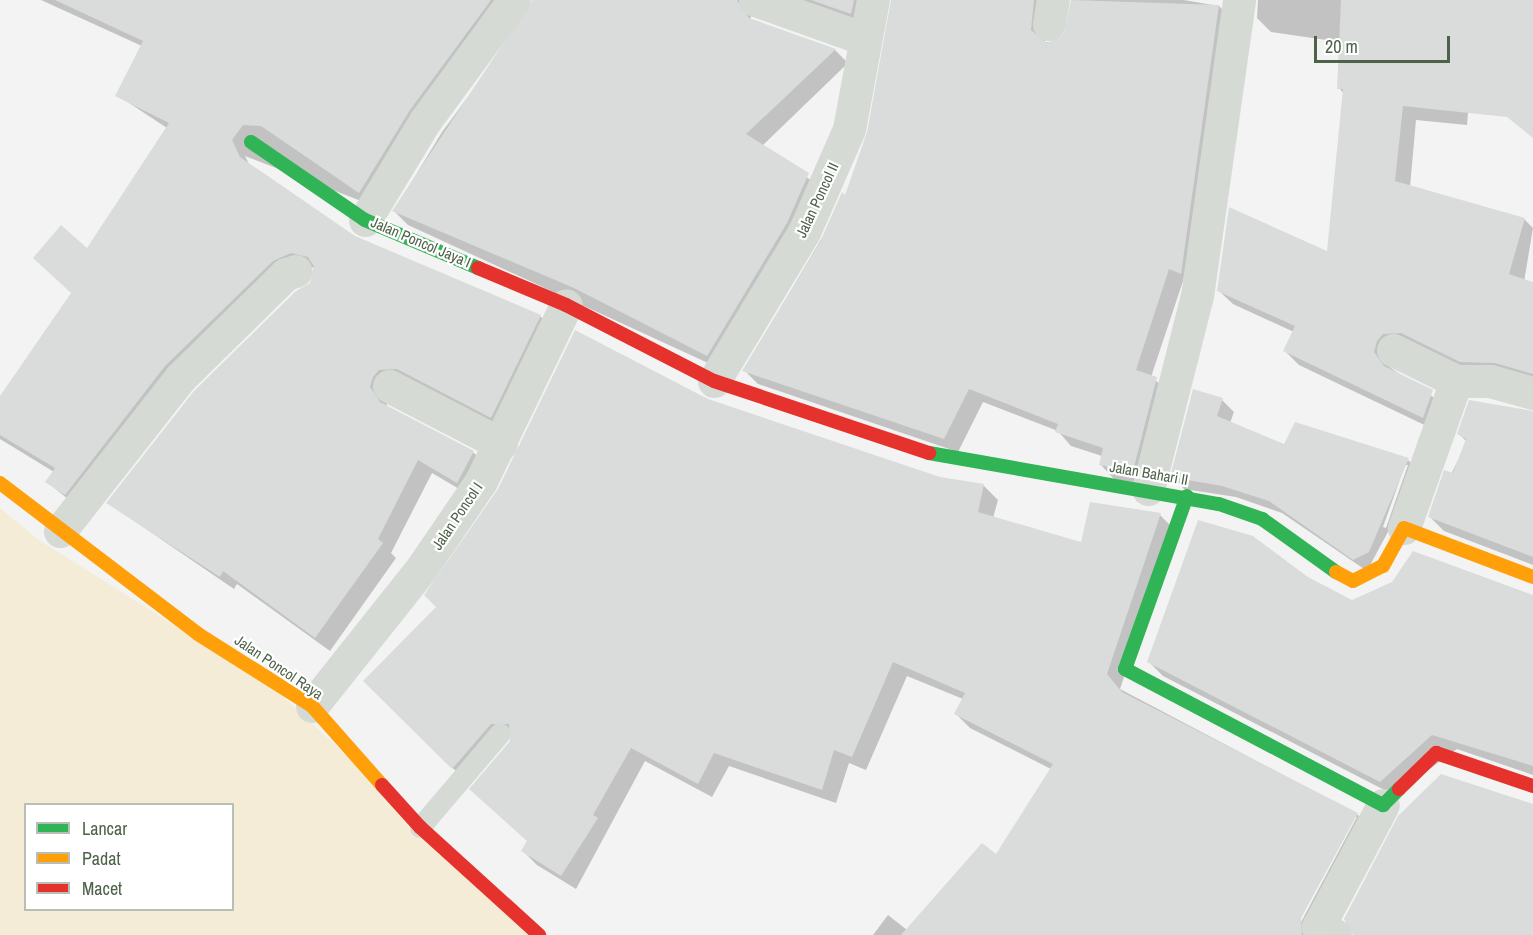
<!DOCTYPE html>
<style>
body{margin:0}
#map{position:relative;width:1533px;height:935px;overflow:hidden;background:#f3f3f4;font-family:"Archivo Narrow",sans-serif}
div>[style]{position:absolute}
.green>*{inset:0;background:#f4ecd7}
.shadow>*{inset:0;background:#0003}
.building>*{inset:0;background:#d9dcda}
.lane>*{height:21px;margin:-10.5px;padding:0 10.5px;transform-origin:10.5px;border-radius:10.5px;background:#d5dad4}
.street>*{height:33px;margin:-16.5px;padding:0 16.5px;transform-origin:16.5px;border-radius:16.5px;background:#d5dad4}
.fast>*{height:14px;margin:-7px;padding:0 7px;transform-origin:7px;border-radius:7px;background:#30b455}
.slow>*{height:14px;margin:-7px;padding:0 7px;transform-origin:7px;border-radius:7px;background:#ff9f0a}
.jam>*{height:14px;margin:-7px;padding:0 7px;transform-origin:7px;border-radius:7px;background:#e5322d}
span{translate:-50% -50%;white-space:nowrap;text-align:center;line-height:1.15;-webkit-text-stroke:4.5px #fff;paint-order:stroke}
.street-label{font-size:15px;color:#4d6248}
.legend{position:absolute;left:24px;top:803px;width:210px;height:108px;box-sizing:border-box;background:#fff;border:2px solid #b8c0b6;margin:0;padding:8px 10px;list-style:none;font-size:18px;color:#4d6248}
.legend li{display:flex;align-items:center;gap:12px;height:30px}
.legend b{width:30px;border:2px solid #b8c0b6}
.scale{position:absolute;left:1314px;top:36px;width:136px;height:27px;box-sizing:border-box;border:3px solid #4d6248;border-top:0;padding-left:8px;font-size:18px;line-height:21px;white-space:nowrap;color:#4d6248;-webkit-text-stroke:4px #fff;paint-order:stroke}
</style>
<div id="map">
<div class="green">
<i style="clip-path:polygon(evenodd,0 508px,39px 540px,274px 688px,539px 935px,0 935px,0 508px,26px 804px,232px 804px,232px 910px,26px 910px,26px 804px)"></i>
</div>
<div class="shadow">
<i style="clip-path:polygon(41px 0,516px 0,374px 206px,245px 156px,250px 166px,354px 237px,540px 316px,554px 330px,505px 430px,386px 391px,387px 408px,474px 453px,487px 466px,471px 496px,432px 473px,391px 553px,396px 558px,330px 651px,237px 584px,234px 589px,108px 503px,311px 284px,315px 268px,306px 266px,79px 508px,47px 482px,54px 472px,0 439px,0 398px,73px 294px,87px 250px,167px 128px,117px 95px,142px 46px)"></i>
<i style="clip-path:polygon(532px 0,756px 0,750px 20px,835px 50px,848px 63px,762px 146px,822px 188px,721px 369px,408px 225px,394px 211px,442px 132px,531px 12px)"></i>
<i style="clip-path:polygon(788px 0,877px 0,865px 27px)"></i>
<i style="clip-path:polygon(893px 0,1056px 0,1045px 42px,1056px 43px,1069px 28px,1072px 0,1184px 0,1219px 6px,1233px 20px,1183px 281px,1151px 377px,1170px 392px,1147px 484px,1114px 479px,1101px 465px,1102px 456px,1071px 446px,1058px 431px,983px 402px,958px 452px,758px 384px,744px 370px,846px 197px,868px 137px)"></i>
<i style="clip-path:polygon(1258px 0,1477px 0,1467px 125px,1416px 120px,1410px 187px,1524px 219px,1533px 228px,1524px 282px,1533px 291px,1533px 384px,1388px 366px,1446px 406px,1437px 431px,1299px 365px,1285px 351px,1294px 332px,1233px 304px,1218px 290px,1329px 253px,1344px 94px,1339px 88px,1340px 42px,1271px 32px,1257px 18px)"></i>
<i style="clip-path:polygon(evenodd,707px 400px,940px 478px,984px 486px,998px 500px,993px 518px,1082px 544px,1160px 515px,1174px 529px,1120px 689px,1357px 814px,1371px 828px,1315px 935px,873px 935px,888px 915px,907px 930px,996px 856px,1051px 769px,970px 728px,956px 714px,963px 699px,907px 676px,866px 770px,849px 763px,836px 803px,729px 766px,712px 797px,645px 761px,576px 889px,537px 865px,523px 851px,528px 842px,511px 738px,505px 738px,467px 782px,365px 681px,707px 400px,1354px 817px,1357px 817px,1299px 926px,1296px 925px,1354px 817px)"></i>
<i style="clip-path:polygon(evenodd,1222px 400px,1234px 412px,1230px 423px,1285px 446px,1408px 460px,1420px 472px,1367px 571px,1282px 513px,1236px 497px,1184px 489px,1172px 477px,1222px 400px,1405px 465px,1408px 465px,1386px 528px,1383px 527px,1405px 465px)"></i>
<i style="clip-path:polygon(1533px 412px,1533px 565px,1444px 531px,1430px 517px,1467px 442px,1459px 434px)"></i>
<i style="clip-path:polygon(1307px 579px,1352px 601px,1533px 595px,1533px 775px,1457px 749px,1394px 795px,1163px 676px,1149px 662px)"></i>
</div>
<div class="building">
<i style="clip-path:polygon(55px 0,491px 0,410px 110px,359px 193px,261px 126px,243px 125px,232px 140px,240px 157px,355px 236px,541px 315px,491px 418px,397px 369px,379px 370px,373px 377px,370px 387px,380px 402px,474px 451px,457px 483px,418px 460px,378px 539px,383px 543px,315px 638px,223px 571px,220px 577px,106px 503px,194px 391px,296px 291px,310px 283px,314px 266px,308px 257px,291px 253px,273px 261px,165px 366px,65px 495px,45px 482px,55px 468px,0 435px,0 396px,71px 293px,33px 258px,61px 225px,87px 248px,169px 123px,115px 96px,143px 41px)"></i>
<i style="clip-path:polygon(532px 0,737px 0,749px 18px,836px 49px,746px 134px,809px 173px,787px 223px,707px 356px,574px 288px,392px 211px)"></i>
<i style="clip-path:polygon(811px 0,854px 0,851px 14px)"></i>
<i style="clip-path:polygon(891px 0,1034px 0,1031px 30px,1047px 43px,1064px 35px,1071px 0,1219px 5px,1181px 274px,1169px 269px,1136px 370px,1157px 377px,1133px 471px,1099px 465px,1103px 448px,1055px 432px,1058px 424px,969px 389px,944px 439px,742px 371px,820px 242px,842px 192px,845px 195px,867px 132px)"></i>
<i style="clip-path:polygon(1341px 0,1533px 0,1533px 138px,1507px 117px,1403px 106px,1395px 181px,1525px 218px,1509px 274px,1533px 282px,1533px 374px,1495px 363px,1460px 362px,1401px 333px,1383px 334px,1377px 341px,1374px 352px,1384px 366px,1433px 390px,1423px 418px,1283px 351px,1295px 326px,1217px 291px,1229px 207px,1327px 251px,1343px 89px,1337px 89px)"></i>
<i style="clip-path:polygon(575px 330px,708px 399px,940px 477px,984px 484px,978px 512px,1081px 542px,1090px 502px,1161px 513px,1107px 674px,1122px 692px,1358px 813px,1301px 918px,1302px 935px,901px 935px,982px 843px,996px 854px,1053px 764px,954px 714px,965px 693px,893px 662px,852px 757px,834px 750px,822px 790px,714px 753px,698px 784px,631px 748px,593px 815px,598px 818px,561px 876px,521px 851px,527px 841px,469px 789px,510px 741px,509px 724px,491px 724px,452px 769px,363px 681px,436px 607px,424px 595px,498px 489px)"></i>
<i style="clip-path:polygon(1193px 389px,1223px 398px,1217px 416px,1284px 444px,1295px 422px,1409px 458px,1369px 552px,1353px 560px,1269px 501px,1222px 486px,1170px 477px)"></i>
<i style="clip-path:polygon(1469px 400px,1533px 411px,1533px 557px,1428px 517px,1444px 470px,1453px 473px,1466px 439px,1457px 434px)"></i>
<i style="clip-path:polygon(1198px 520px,1253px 536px,1308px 577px,1352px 600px,1392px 582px,1413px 551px,1533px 595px,1533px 766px,1432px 735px,1380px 782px,1147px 662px)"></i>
<i style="clip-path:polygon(1441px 774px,1533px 804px,1533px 935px,1353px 935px,1344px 919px,1398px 816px)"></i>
</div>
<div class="lane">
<i style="left:420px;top:827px;width:123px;rotate:-49.6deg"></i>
</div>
<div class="street">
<i style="left:755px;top:0;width:114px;rotate:19.6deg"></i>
<i style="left:1049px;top:24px;width:24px;rotate:-81deg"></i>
<i style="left:365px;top:220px;width:116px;rotate:-58.8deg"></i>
<i style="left:425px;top:121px;width:150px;rotate:-53.7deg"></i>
<i style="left:1393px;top:350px;width:70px;rotate:26.2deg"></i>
<i style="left:1456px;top:381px;width:156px;rotate:109.5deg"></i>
<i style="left:714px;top:381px;width:174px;rotate:-58.9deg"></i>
<i style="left:804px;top:232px;width:112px;rotate:-66.4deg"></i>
<i style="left:849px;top:129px;width:131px;rotate:-79.5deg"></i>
<i style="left:1456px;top:381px;width:34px"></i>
<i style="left:1490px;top:381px;width:45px;rotate:15.6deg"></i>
<i style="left:389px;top:386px;width:126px;rotate:27.4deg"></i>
<i style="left:1148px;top:489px;width:199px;rotate:-75.8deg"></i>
<i style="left:1197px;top:296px;width:299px;rotate:-81.9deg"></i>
<i style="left:60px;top:531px;width:194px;rotate:-51.9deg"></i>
<i style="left:180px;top:378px;width:148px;rotate:-44.5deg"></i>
<i style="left:286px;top:274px;width:10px;rotate:-17deg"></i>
<i style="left:312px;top:706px;width:175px;rotate:-51.5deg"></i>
<i style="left:421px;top:569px;width:107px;rotate:-55.7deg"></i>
<i style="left:481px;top:481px;width:195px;rotate:-64.2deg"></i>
<i style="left:1335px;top:935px;width:19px;rotate:-155deg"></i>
<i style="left:1318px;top:927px;width:138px;rotate:-62deg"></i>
</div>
<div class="fast">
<i style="left:251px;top:142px;width:138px;rotate:34.4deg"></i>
<i style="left:365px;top:220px;width:123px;rotate:23deg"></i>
<i style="left:929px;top:453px;width:294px;rotate:10deg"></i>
<i style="left:1219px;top:504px;width:46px;rotate:19.2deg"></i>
<i style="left:1262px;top:519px;width:91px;rotate:35.6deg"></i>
<i style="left:1187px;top:496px;width:184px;rotate:109.7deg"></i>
<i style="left:1125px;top:669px;width:292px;rotate:27.8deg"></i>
<i style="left:1383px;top:805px;width:23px;rotate:-45deg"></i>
</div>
<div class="slow">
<i style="left:0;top:483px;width:249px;rotate:37.3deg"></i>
<i style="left:198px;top:634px;width:135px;rotate:32.3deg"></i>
<i style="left:312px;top:706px;width:106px;rotate:48.5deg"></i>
<i style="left:1336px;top:572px;width:19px;rotate:28deg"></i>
<i style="left:1353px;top:581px;width:34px;rotate:-27deg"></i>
<i style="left:1383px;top:566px;width:43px;rotate:-61.1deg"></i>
<i style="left:1404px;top:528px;width:138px;rotate:20.8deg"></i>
</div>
<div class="jam">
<i style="left:478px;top:268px;width:95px;rotate:22.8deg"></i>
<i style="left:566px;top:305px;width:166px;rotate:27.2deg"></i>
<i style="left:714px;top:381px;width:227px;rotate:18.5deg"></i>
<i style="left:382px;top:785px;width:57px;rotate:47.9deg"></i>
<i style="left:420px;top:827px;width:161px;rotate:42.2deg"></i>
<i style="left:1399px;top:789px;width:52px;rotate:-44.2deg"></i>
<i style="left:1436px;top:753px;width:102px;rotate:18.8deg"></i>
</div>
<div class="street-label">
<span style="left:817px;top:200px;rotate:-65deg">Jalan Poncol II</span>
<span style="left:421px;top:242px;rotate:23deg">Jalan Poncol Jaya I</span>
<span style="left:1149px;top:473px;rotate:10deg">Jalan Bahari II</span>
<span style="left:457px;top:516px;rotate:-56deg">Jalan Poncol I</span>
<span style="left:279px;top:667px;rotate:34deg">Jalan Poncol Raya</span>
</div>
<ul class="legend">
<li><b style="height:8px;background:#30b455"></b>Lancar</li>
<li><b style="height:8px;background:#ff9f0a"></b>Padat</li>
<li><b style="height:8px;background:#e5322d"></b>Macet</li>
</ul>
<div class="scale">20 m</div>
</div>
